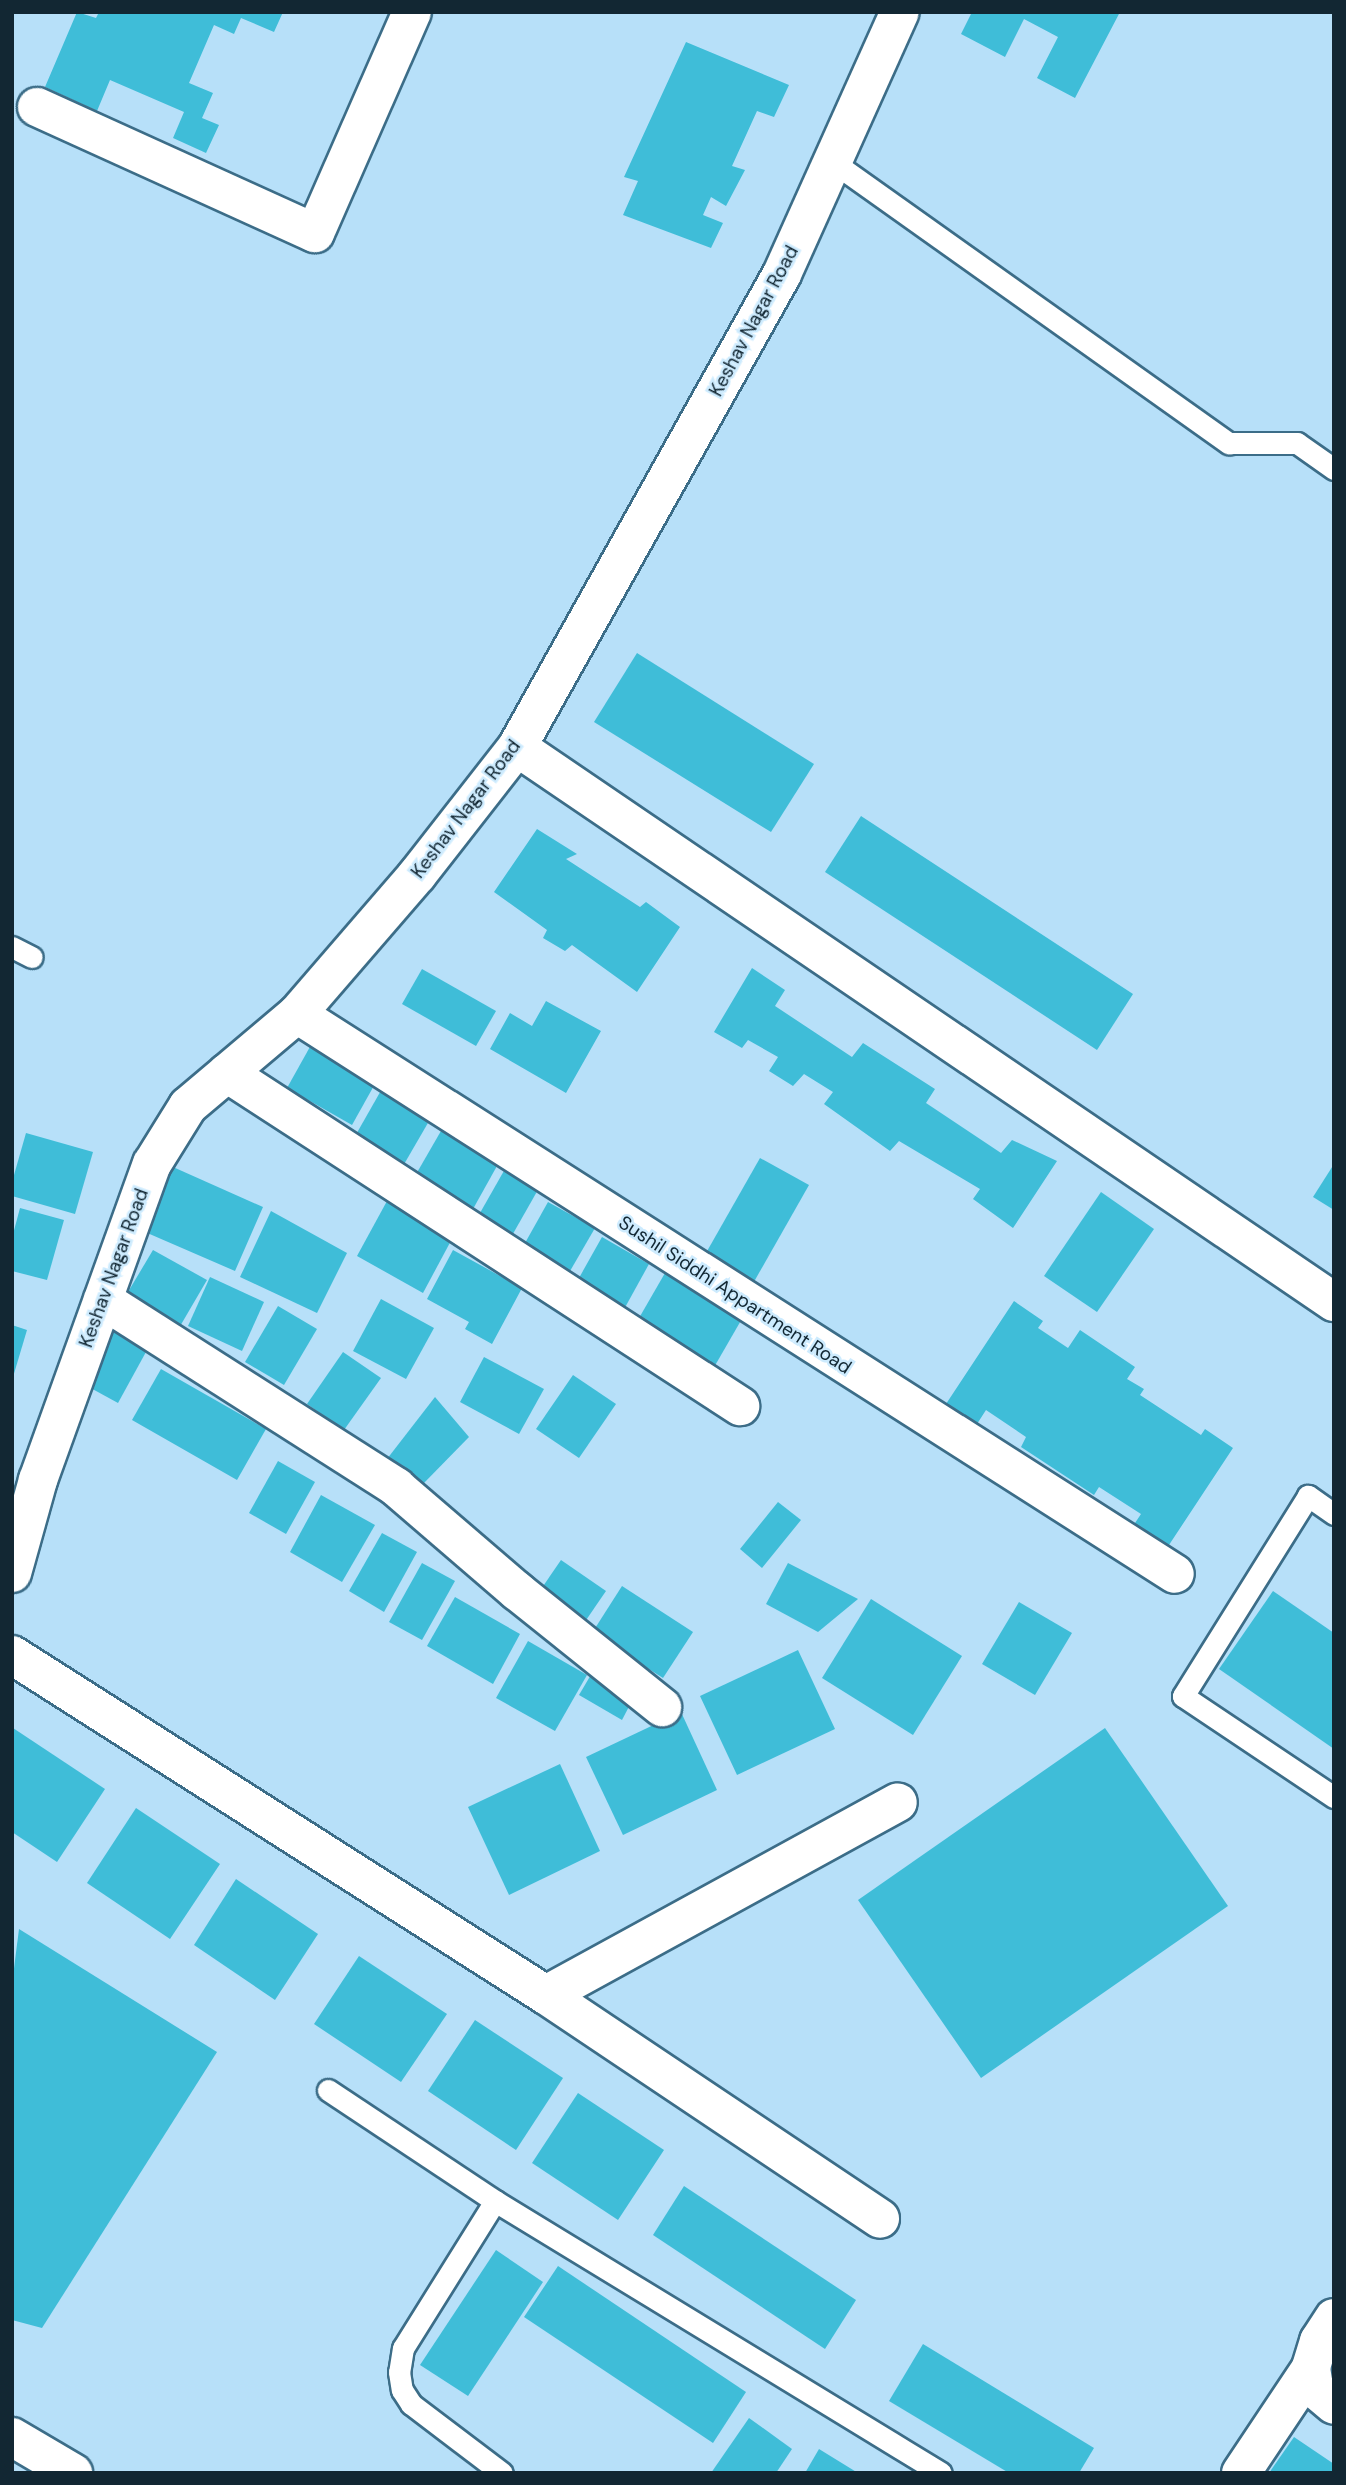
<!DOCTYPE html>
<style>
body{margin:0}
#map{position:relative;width:1346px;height:2485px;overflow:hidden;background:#b7e0f9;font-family:"DM Sans",sans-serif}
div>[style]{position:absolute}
.building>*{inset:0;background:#3fbdd8}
.roads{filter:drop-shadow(2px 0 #3c6d88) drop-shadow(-2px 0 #3c6d88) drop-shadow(0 2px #3c6d88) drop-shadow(0 -2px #3c6d88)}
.lane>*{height:21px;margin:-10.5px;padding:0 10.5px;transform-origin:10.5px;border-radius:10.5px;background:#fff}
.street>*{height:38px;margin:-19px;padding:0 19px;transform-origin:19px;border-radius:19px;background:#fff}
.secondary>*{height:38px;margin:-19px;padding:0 19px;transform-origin:19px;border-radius:19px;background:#fff}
span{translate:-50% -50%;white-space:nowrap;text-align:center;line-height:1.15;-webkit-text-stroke:5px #cdebfe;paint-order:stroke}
.street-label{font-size:19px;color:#122733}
.frame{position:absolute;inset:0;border:14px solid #122733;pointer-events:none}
</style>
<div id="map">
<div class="building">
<i style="clip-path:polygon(77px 12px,96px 18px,99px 12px,283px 12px,274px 32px,241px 18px,234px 34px,214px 25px,189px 83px,213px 93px,202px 118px,219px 125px,206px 153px,173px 138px,184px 112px,110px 80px,97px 111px,45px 87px)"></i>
<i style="clip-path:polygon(972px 12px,1120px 12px,1075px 98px,1037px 78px,1058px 37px,1024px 19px,1005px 57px,961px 34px)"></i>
<i style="clip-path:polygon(686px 42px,789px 85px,774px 117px,757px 111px,732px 166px,745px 170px,726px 206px,711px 197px,703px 215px,723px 223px,711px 248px,623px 215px,638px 181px,624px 177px)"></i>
<i style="clip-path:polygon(637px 653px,814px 764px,771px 832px,594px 722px)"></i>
<i style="clip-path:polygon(861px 816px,1133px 994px,1097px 1050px,825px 872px)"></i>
<i style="clip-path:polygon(537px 829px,577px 854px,566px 859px,640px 907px,646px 902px,680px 927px,637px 992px,572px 945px,565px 951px,543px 938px,547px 930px,494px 892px)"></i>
<i style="clip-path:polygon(752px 968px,785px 990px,775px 1006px,852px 1057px,863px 1043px,935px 1089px,926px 1103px,1001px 1153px,1012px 1140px,1057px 1161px,1013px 1228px,973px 1199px,980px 1189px,899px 1141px,890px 1151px,824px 1104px,833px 1092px,804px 1074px,793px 1086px,769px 1071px,778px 1057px,748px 1040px,742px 1048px,714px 1032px)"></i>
<i style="clip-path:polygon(422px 969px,496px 1011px,476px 1046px,402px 1004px)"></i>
<i style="clip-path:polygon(546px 1001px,601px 1031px,566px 1093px,490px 1049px,510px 1013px,532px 1026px)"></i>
<i style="clip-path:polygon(311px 1045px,376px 1082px,352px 1125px,287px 1088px)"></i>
<i style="clip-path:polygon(383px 1087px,432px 1116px,403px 1166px,354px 1138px)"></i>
<i style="clip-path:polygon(445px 1124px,502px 1157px,473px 1209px,415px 1176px)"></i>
<i style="clip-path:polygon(26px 1133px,93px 1152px,75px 1214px,12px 1196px,12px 1182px)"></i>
<i style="clip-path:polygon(760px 1158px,809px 1185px,751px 1287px,702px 1260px)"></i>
<i style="clip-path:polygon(1334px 1164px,1334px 1210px,1313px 1197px)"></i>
<i style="clip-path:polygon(173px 1167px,263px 1207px,235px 1271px,145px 1232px)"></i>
<i style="clip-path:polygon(505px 1169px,539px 1188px,510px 1239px,476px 1220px)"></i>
<i style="clip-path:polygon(1101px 1192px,1154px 1229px,1097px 1312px,1044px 1276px)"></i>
<i style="clip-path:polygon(387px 1201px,453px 1237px,423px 1293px,357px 1256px)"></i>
<i style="clip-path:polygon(548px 1202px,595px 1228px,566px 1278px,520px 1252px)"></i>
<i style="clip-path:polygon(20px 1208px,64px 1220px,47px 1280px,12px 1271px,12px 1238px)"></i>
<i style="clip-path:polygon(271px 1211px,347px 1253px,317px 1313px,240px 1277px)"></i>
<i style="clip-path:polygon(602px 1237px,649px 1264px,617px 1322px,570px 1294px)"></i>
<i style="clip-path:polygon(153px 1250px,207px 1280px,179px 1328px,125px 1297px)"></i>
<i style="clip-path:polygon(453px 1250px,522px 1288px,492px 1344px,465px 1329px,469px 1322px,427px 1299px)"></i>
<i style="clip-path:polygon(665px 1273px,743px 1317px,713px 1369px,635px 1325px)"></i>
<i style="clip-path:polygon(210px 1277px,264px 1302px,242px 1351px,188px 1326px)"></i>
<i style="clip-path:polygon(381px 1299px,434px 1328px,406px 1379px,353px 1351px)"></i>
<i style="clip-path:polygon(1014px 1301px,1043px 1321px,1038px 1328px,1068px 1348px,1080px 1330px,1135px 1367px,1127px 1379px,1144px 1389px,1140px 1395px,1201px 1435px,1205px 1429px,1233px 1448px,1167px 1548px,1133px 1526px,1141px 1514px,1099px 1487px,1094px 1495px,1021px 1447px,1026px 1437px,986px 1410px,977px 1424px,946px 1404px)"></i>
<i style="clip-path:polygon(278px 1306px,317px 1329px,284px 1385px,245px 1362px)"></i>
<i style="clip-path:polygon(111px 1318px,152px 1341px,118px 1403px,76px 1380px)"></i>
<i style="clip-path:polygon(12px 1325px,27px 1330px,13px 1377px,12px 1377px)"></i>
<i style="clip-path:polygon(343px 1352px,381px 1378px,344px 1430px,307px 1404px)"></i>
<i style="clip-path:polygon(484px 1357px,544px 1389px,519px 1434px,460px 1402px)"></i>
<i style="clip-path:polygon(161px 1369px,266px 1429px,237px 1480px,132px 1420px)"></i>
<i style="clip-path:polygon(573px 1375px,616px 1404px,579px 1458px,536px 1429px)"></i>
<i style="clip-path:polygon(435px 1397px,469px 1437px,423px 1484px,387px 1459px)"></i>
<i style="clip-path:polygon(278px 1461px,315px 1482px,286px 1534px,249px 1513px)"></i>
<i style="clip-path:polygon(321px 1495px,375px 1525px,342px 1582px,290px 1552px)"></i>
<i style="clip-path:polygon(778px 1502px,801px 1520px,762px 1568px,740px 1549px)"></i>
<i style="clip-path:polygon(382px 1533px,417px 1552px,384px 1612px,349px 1591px)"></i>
<i style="clip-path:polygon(561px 1560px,606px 1591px,582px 1626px,537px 1595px)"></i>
<i style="clip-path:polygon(422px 1563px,455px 1581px,422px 1640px,389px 1622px)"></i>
<i style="clip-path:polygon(788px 1563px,858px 1599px,818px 1632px,766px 1604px)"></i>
<i style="clip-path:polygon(622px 1586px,693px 1632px,663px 1678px,592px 1633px)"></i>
<i style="clip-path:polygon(1273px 1591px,1334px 1633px,1334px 1749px,1219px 1669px)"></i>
<i style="clip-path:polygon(455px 1597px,520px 1634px,493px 1684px,427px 1646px)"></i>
<i style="clip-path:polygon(871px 1599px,962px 1656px,913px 1735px,822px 1678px)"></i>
<i style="clip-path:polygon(1019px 1602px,1072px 1633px,1035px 1695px,982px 1664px)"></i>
<i style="clip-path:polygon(528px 1641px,587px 1675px,555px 1731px,496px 1698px)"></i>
<i style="clip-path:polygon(798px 1650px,835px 1729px,737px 1775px,700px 1696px)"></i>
<i style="clip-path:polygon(592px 1673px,634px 1697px,622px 1720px,579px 1695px)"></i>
<i style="clip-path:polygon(681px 1712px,717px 1790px,623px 1835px,586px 1757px)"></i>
<i style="clip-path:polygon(13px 1728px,105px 1789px,57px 1862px,12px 1832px)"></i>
<i style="clip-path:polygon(1105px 1728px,1228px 1906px,981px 2078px,858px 1900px)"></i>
<i style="clip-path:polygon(560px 1764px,600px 1851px,509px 1895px,468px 1807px)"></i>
<i style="clip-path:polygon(136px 1808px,220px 1864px,170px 1939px,87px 1883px)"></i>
<i style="clip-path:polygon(236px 1879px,318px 1934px,275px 2000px,194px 1945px)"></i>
<i style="clip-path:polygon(19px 1929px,217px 2052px,42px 2328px,12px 2320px,12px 1984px)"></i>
<i style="clip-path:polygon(359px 1956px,447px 2014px,401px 2082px,314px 2024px)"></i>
<i style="clip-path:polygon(475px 2020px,563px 2078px,516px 2150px,428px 2091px)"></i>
<i style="clip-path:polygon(578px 2093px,664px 2150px,618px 2220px,532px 2163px)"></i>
<i style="clip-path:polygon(684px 2186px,856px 2300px,825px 2349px,653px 2235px)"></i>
<i style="clip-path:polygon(496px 2250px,543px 2282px,468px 2396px,420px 2365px)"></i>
<i style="clip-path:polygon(558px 2266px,746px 2392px,713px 2443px,524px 2317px)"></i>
<i style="clip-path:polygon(923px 2344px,1094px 2448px,1079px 2473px,1009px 2473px,889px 2401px)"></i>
<i style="clip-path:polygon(749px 2418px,792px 2449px,776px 2473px,711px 2473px)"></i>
<i style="clip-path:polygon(1294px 2437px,1334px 2464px,1334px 2473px,1269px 2473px)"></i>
<i style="clip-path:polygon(819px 2449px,858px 2473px,805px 2473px)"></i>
</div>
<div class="roads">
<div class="lane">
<i style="left:833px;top:162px;width:486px;rotate:35.4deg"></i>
<i style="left:1229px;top:443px;width:68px"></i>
<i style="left:1297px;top:443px;width:45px;rotate:35.1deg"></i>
<i style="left:12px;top:947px;width:22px;rotate:27deg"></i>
<i style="left:1334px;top:1514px;width:32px;rotate:-145deg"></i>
<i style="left:1308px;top:1496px;width:236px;rotate:122deg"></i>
<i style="left:1183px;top:1696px;width:182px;rotate:33.8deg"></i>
<i style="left:328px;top:2090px;width:201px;rotate:33.6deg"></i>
<i style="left:495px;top:2201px;width:522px;rotate:31.38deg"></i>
<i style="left:495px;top:2201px;width:173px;rotate:122deg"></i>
<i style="left:403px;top:2348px;width:24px;rotate:99deg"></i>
<i style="left:399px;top:2372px;width:18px;rotate:81deg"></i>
<i style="left:402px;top:2390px;width:17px;rotate:57deg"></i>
<i style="left:411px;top:2404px;width:114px;rotate:37.2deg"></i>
</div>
<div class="street">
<i style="left:37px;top:107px;width:305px;rotate:24.4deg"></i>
<i style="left:315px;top:233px;width:241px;rotate:-66.3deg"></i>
<i style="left:517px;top:747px;width:988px;rotate:34.19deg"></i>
<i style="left:297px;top:1014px;width:1041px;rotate:32.53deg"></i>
<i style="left:227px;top:1073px;width:612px;rotate:32.99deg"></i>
<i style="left:103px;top:1300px;width:348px;rotate:32.5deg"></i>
<i style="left:396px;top:1487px;width:160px;rotate:40.7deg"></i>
<i style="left:517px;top:1591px;width:186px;rotate:38.7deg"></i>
<i style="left:12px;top:1655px;width:633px;rotate:32.49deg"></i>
<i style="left:546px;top:1995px;width:402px;rotate:33.8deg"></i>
<i style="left:546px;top:1995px;width:401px;rotate:-28.7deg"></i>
<i style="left:1334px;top:2318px;width:27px;rotate:123deg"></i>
<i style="left:1319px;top:2341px;width:28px;rotate:107deg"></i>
<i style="left:1311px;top:2368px;width:20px;rotate:81deg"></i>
<i style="left:1314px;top:2388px;width:26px;rotate:40deg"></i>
<i style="left:12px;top:2437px;width:71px;rotate:30.5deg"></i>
<i style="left:1241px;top:2473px;width:126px;rotate:-56.3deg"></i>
</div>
<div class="secondary">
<i style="left:12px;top:1573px;width:97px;rotate:-74.4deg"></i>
<i style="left:38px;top:1480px;width:336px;rotate:-70.2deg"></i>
<i style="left:152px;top:1164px;width:68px;rotate:-58.2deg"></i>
<i style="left:188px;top:1106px;width:143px;rotate:-40.2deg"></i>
<i style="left:297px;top:1014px;width:184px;rotate:-49.2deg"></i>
<i style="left:417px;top:875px;width:162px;rotate:-52deg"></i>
<i style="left:517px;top:747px;width:542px;rotate:-60.74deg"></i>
<i style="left:782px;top:274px;width:287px;rotate:-65.8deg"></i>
</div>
</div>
<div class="street-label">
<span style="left:754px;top:321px;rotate:-62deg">Keshav Nagar Road</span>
<span style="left:466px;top:809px;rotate:-53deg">Keshav Nagar Road</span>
<span style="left:114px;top:1268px;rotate:-70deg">Keshav Nagar Road</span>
<span style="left:735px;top:1295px;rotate:33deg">Sushil Siddhi Appartment Road</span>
</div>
<div class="frame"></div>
</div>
